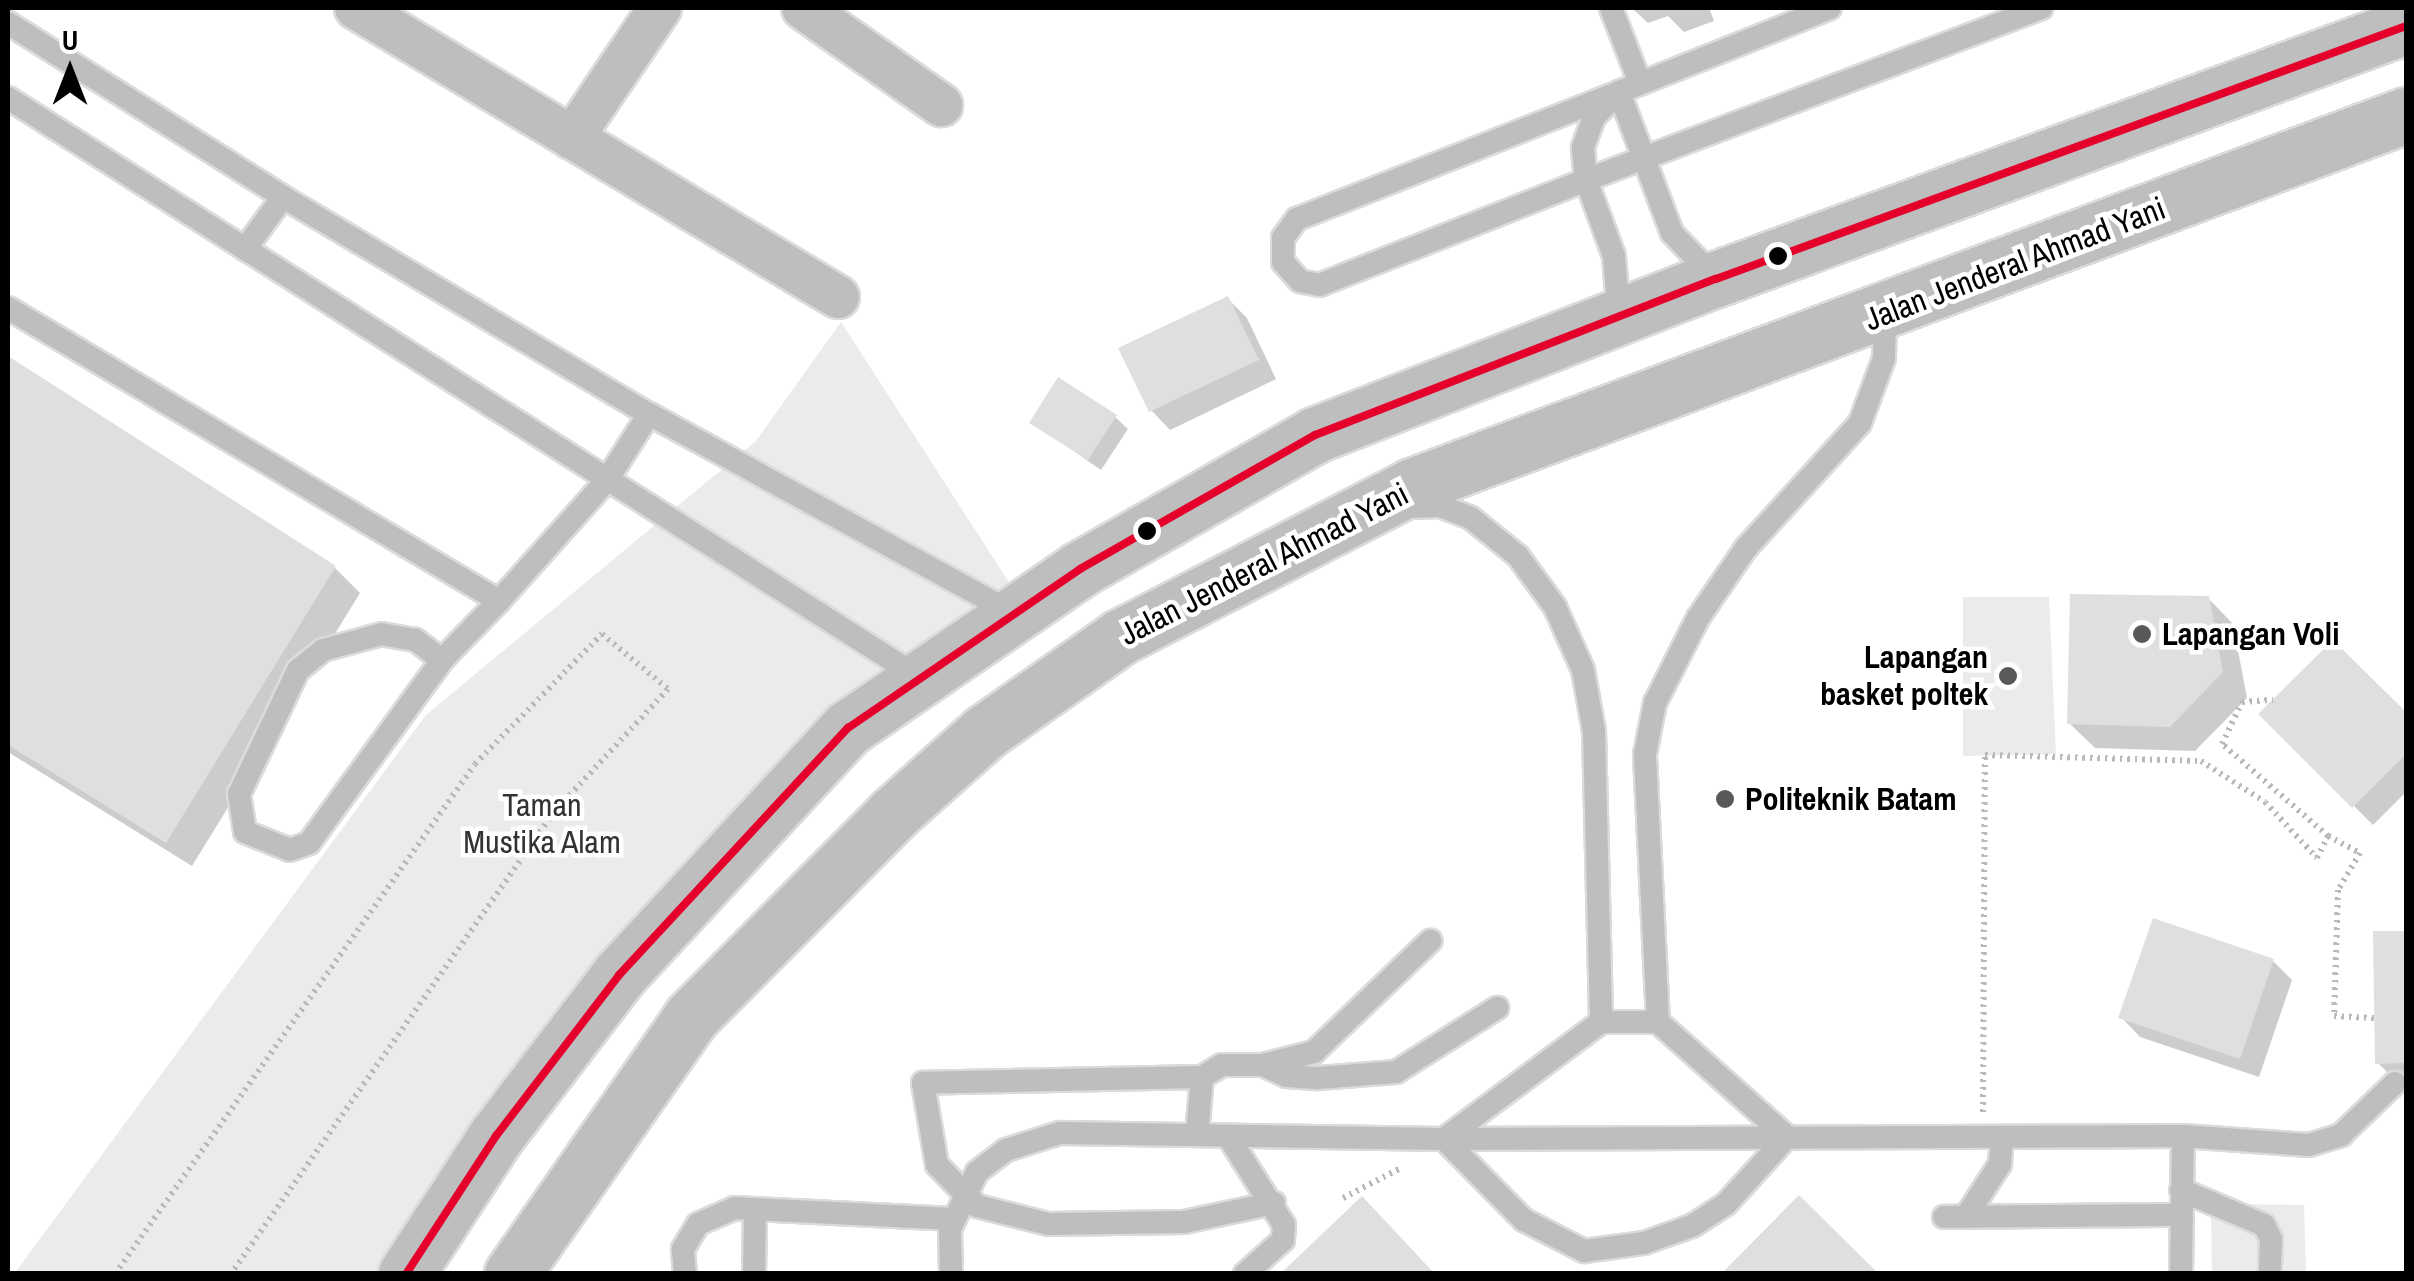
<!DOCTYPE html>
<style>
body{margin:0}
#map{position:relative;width:2414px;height:1281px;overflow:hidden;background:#fff;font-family:"Archivo Narrow",sans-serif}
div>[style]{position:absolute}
.green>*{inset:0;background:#ebebeb}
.shadow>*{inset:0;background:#0003}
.building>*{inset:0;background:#dfdfdf}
.path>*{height:6px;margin-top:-3px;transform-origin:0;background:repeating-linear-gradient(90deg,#b9b9b9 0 2.5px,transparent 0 7.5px)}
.roads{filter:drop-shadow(2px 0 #dbdbdb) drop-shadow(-2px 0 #dbdbdb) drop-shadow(0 2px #dbdbdb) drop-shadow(0 -2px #dbdbdb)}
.lane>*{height:22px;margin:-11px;padding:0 11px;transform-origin:11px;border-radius:11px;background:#bebebe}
.street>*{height:42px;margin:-21px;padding:0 21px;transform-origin:21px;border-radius:21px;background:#bebebe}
.highway>*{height:55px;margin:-27.5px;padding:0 27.5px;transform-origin:27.5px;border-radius:27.5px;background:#bebebe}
.bus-1>*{height:8px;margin:-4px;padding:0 4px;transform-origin:4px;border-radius:4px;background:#e4002b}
.dots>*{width:28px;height:28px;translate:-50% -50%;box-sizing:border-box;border:5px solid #fff;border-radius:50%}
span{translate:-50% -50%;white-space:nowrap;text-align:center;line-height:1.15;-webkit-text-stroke:9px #fff;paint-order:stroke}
.street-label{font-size:32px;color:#000}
.poi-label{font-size:32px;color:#000;font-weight:700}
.left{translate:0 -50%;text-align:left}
.right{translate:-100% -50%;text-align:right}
.park-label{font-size:32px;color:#323232}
.frame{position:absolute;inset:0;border:10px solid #000;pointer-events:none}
.north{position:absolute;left:20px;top:20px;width:100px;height:100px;-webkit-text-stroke:8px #fff;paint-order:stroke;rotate:0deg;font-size:28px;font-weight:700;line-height:40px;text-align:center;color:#000}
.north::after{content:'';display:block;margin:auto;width:35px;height:45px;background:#000;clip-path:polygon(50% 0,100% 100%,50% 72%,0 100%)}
</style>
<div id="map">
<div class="green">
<i style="clip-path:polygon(841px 322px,1021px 601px,722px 861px,406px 1273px,14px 1274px,426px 715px,756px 441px)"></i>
<i style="clip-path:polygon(1963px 597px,2049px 597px,2056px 754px,1963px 756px)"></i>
<i style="clip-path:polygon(2211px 1204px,2304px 1205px,2306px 1273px,2212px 1273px)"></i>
</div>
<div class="shadow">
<i style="clip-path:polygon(1632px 8px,1709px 8px,1714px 21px,1684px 32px,1668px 16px,1648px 23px)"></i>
<i style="clip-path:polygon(1228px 299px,1247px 318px,1276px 379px,1170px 430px,1151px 410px)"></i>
<i style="clip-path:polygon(8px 359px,335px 568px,360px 593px,192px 866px,8px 752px)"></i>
<i style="clip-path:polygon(1115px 417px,1128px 429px,1101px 470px,1032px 422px)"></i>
<i style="clip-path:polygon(2208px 598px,2233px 624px,2247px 698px,2195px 751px,2095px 748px,2069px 723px)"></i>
<i style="clip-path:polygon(2333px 643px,2406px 716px,2406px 792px,2373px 825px,2262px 714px)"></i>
<i style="clip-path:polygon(2375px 934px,2406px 934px,2406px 1080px,2395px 1080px,2377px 1062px)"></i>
<i style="clip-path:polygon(2273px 961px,2292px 980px,2259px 1077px,2140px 1037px,2121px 1017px)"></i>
</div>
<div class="building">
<i style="clip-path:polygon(1228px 296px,1259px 360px,1149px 412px,1118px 348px)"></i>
<i style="clip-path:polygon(8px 356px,336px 566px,166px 843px,8px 745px)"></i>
<i style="clip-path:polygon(1058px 377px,1117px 415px,1088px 460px,1029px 423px)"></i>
<i style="clip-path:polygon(2070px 594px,2209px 596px,2223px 672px,2170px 727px,2067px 724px)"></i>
<i style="clip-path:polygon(2333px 640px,2406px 712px,2406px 754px,2352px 808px,2258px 714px)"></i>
<i style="clip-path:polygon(2153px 918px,2274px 959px,2240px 1059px,2118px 1018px)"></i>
<i style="clip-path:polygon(2373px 931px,2406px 931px,2406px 1063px,2375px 1064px)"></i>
<i style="clip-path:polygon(1799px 1195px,1879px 1274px,1721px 1274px)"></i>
<i style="clip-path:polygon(1362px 1196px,1435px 1274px,1280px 1274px)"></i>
</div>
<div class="path">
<i style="left:2328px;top:836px;width:36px;rotate:28deg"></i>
<i style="left:2360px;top:853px;width:43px;rotate:120.7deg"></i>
<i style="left:2338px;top:890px;width:126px;rotate:91.8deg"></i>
<i style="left:2334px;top:1016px;width:40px;rotate:2.9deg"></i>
<i style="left:1983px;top:1112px;width:357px;rotate:-89.7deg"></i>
<i style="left:1985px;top:755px;width:216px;rotate:1.6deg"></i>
<i style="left:2201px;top:761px;width:76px;rotate:32.6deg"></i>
<i style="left:2265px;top:802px;width:76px;rotate:47.1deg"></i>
<i style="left:2317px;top:858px;width:25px;rotate:-63deg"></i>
<i style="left:2328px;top:836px;width:140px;rotate:-139deg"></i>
<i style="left:2222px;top:744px;width:47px;rotate:-64.5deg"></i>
<i style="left:2242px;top:702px;width:31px;rotate:-4deg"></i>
<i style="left:1343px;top:1198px;width:63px;rotate:-27.4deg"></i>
<i style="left:115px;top:1274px;width:624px;rotate:-54.78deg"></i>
<i style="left:475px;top:764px;width:182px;rotate:-45.7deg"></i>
<i style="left:602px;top:634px;width:86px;rotate:39.8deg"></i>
<i style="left:668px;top:689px;width:168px;rotate:132.8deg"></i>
<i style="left:554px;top:812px;width:564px;rotate:124.96deg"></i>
</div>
<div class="roads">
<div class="lane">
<i style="left:1611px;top:8px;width:80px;rotate:68.9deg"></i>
<i style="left:1830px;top:8px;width:227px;rotate:158.3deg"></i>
<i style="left:1619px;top:92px;width:35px;rotate:135deg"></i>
<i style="left:1594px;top:117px;width:33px;rotate:110deg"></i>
<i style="left:1583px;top:148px;width:32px;rotate:85deg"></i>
<i style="left:1586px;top:180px;width:487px;rotate:-20.7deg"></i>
<i style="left:8px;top:23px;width:325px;rotate:32.3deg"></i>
<i style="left:283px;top:197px;width:425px;rotate:30.7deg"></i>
<i style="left:649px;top:414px;width:414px;rotate:28.7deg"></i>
<i style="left:8px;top:98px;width:1081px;rotate:32.45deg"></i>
<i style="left:245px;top:249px;width:64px;rotate:-53.8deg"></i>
<i style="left:8px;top:308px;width:572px;rotate:30.83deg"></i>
<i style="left:499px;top:601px;width:162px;rotate:-48.2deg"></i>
<i style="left:607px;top:480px;width:78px;rotate:-57.5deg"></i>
<i style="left:1619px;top:316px;width:60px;rotate:-94.8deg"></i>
<i style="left:1614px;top:256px;width:81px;rotate:-110.2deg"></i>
<i style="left:1586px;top:180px;width:286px;rotate:158.5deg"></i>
<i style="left:1320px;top:285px;width:20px;rotate:-169deg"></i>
<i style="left:1300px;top:281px;width:25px;rotate:-132deg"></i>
<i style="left:1283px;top:262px;width:24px;rotate:-90deg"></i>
<i style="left:1283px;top:238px;width:24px;rotate:-54deg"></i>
<i style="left:1297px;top:219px;width:346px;rotate:-21.5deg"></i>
<i style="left:1619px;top:92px;width:151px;rotate:69.4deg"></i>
<i style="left:1672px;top:233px;width:64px;rotate:46.3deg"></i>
<i style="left:1408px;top:507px;width:32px;rotate:-2deg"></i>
<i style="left:1440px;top:506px;width:33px;rotate:21deg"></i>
<i style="left:1471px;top:518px;width:60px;rotate:39deg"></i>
<i style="left:1518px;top:556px;width:63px;rotate:54deg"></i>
<i style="left:1555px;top:607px;width:69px;rotate:66deg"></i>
<i style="left:1583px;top:670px;width:62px;rotate:79.8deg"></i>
<i style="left:1594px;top:731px;width:291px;rotate:88.6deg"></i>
<i style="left:442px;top:660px;width:34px;rotate:-143deg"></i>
<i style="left:415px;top:640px;width:34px;rotate:-170deg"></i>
<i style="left:382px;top:634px;width:61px;rotate:164.8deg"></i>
<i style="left:323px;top:650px;width:32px;rotate:141deg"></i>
<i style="left:298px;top:670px;width:137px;rotate:115.4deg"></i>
<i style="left:239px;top:794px;width:38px;rotate:81deg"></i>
<i style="left:245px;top:832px;width:48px;rotate:21.8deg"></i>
<i style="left:290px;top:850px;width:20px;rotate:-20deg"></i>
<i style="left:309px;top:843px;width:226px;rotate:-54deg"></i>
<i style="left:442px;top:660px;width:82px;rotate:-46deg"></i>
<i style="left:1658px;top:1022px;width:268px;rotate:-92.8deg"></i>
<i style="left:1645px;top:754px;width:52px;rotate:-78.9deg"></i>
<i style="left:1655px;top:703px;width:95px;rotate:-63.2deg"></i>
<i style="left:1698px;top:618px;width:85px;rotate:-55.6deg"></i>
<i style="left:1746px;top:548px;width:169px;rotate:-47.6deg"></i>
<i style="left:1860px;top:423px;width:69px;rotate:-69.7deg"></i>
<i style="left:1884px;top:358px;width:45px;rotate:-88.7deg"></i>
<i style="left:1263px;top:1065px;width:26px;rotate:25deg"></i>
<i style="left:1287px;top:1076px;width:31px;rotate:4deg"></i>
<i style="left:1318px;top:1078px;width:78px;rotate:-4.4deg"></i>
<i style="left:1396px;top:1072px;width:120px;rotate:-32.4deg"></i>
<i style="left:1202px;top:1077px;width:279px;rotate:178.8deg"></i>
<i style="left:923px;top:1083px;width:83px;rotate:80.3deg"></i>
<i style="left:937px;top:1165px;width:57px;rotate:45.7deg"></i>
<i style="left:977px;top:1206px;width:73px;rotate:14.2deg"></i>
<i style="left:1048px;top:1224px;width:136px;rotate:-0.8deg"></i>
<i style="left:1184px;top:1222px;width:92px;rotate:-11.9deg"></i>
<i style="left:1197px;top:1135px;width:58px;rotate:-85.1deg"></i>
<i style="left:1202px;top:1077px;width:23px;rotate:-31deg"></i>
<i style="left:1222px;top:1065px;width:41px"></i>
<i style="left:1263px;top:1065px;width:53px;rotate:-14.3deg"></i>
<i style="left:1314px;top:1052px;width:161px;rotate:-43.7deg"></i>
<i style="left:1228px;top:1136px;width:105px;rotate:57.8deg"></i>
<i style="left:1284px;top:1225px;width:15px;rotate:94deg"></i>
<i style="left:1283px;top:1240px;width:51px;rotate:138.2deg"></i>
<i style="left:1444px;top:1139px;width:196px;rotate:-36.7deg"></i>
<i style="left:1601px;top:1022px;width:57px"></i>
<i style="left:1658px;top:1022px;width:173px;rotate:41.7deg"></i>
<i style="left:1444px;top:1139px;width:114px;rotate:45.4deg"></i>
<i style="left:1524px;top:1220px;width:68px;rotate:27.3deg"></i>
<i style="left:1584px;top:1251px;width:61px;rotate:-7.6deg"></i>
<i style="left:1644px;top:1243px;width:51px;rotate:-19.5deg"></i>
<i style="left:1692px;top:1226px;width:40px;rotate:-32.9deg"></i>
<i style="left:1726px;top:1204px;width:91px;rotate:-47.7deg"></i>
<i style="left:2181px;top:1190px;width:90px;rotate:22.9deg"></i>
<i style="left:2264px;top:1225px;width:16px;rotate:63deg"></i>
<i style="left:2271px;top:1239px;width:35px;rotate:92deg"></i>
<i style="left:1967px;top:1215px;width:61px;rotate:-57.1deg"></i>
<i style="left:2000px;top:1164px;width:26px;rotate:-86deg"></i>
<i style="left:1944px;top:1217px;width:237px;rotate:-0.5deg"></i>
<i style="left:685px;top:1274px;width:25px;rotate:-95deg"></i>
<i style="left:683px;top:1249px;width:29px;rotate:-59deg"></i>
<i style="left:698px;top:1224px;width:40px;rotate:-23.4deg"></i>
<i style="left:735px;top:1208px;width:218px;rotate:2.9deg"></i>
<i style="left:754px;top:1274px;width:65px;rotate:-89.1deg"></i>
<i style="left:951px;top:1274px;width:45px;rotate:-91.3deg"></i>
<i style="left:950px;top:1229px;width:63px;rotate:-64.7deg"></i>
<i style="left:977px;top:1172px;width:36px;rotate:-37deg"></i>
<i style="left:1006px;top:1150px;width:57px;rotate:-17.5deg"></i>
<i style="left:1060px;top:1133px;width:384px;rotate:0.9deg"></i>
<i style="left:1444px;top:1139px;width:739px;rotate:-0.23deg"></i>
<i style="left:2183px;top:1136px;width:126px;rotate:4.1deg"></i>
<i style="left:2309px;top:1145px;width:34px;rotate:-17deg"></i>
<i style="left:2341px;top:1135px;width:75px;rotate:-43.9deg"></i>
<i style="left:2181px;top:1274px;width:138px;rotate:-89.2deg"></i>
</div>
<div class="street">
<i style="left:356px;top:8px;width:562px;rotate:30.95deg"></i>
<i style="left:803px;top:8px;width:169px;rotate:35.1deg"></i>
<i style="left:572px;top:138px;width:157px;rotate:-55.9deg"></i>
</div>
<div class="highway">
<i style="left:406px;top:1274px;width:165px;rotate:-56.9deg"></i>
<i style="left:496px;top:1136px;width:203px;rotate:-52.6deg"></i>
<i style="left:619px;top:975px;width:337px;rotate:-47.2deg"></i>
<i style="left:848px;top:728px;width:281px;rotate:-34.4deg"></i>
<i style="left:1080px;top:569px;width:271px;rotate:-29.7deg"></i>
<i style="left:1315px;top:435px;width:430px;rotate:-21.3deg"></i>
<i style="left:1716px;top:279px;width:735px;rotate:-20.14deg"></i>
<i style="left:512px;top:1274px;width:313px;rotate:-55.1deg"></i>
<i style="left:691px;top:1017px;width:286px;rotate:-45.1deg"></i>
<i style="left:893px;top:814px;width:123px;rotate:-41.7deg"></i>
<i style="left:985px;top:732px;width:165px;rotate:-35.1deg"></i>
<i style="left:1120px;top:637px;width:329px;rotate:-27.3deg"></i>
<i style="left:1412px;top:486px;width:1061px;rotate:-20.47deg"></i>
</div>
</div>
<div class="bus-1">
<i style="left:406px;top:1274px;width:165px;rotate:-56.9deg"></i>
<i style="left:496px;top:1136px;width:203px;rotate:-52.6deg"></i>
<i style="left:619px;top:975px;width:337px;rotate:-47.2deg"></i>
<i style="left:848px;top:728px;width:281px;rotate:-34.4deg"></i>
<i style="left:1080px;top:569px;width:271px;rotate:-29.7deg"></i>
<i style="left:1315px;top:435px;width:430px;rotate:-21.3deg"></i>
<i style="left:1716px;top:279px;width:735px;rotate:-20.14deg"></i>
</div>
<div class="dots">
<i style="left:1778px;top:256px;background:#000"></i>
<i style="left:1147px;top:531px;background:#000"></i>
<i style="left:2142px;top:634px;background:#595959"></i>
<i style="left:2008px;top:676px;background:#595959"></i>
<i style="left:1725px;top:799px;background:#595959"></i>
</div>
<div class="street-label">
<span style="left:2015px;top:264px;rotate:-21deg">Jalan Jenderal Ahmad Yani</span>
<span style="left:1264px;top:564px;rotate:-27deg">Jalan Jenderal Ahmad Yani</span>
</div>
<div class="poi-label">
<span class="left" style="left:2162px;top:634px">Lapangan Voli</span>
<span class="right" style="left:1988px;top:676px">Lapangan<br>basket poltek</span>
<span class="left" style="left:1745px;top:799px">Politeknik Batam</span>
</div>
<div class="park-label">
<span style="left:542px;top:824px">Taman<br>Mustika Alam</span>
</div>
<div class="frame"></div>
<div class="north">U</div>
</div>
